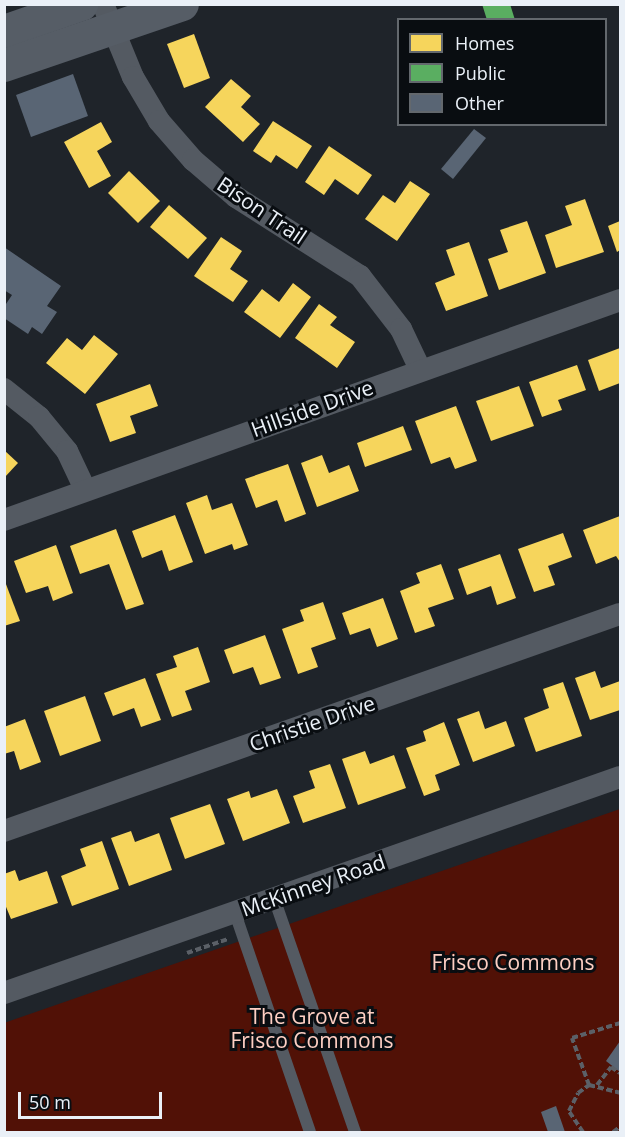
<!DOCTYPE html>
<style>
body{margin:0}
#map{position:relative;width:625px;height:1137px;overflow:hidden;background:#1f242a;font-family:"Open Sans",sans-serif}
div>[style]{position:absolute}
.green>*{inset:0;background:#511106}
.homes>*{inset:0;background:#f6d55c}
.public>*{inset:0;background:#5aae61}
.building>*{inset:0;background:#596574}
.path>*{height:4px;margin-top:-2px;transform-origin:0;background:repeating-linear-gradient(90deg,#5b6067 0 6px,transparent 0 9px)}
.service>*{height:12px;margin:-6px;padding:0 6px;transform-origin:6px;border-radius:6px;background:#545a62}
.minor>*{height:22px;margin:-11px;padding:0 11px;transform-origin:11px;border-radius:11px;background:#545a62}
.secondary>*{height:33px;margin:-16.5px;padding:0 16.5px;transform-origin:16.5px;border-radius:16.5px;background:#565d66}
span{translate:-50% -50%;white-space:nowrap;text-align:center;line-height:1.15;-webkit-text-stroke:6px #090d11;paint-order:stroke}
.street-label{font-size:21px;color:#eaf0f7}
.park-label{font-size:21px;color:#fecfc3}
.frame{position:absolute;inset:0;border:6px solid #eaf0f7;pointer-events:none}
.legend{position:absolute;left:397px;top:18px;width:210px;height:108px;box-sizing:border-box;background:#090d11;border:2px solid #63686d;margin:0;padding:8px 10px;list-style:none;font-size:18px;color:#eaf0f7}
.legend li{display:flex;align-items:center;gap:12px;height:30px}
.legend b{width:30px;border:2px solid #63686d}
.scale{position:absolute;left:18px;top:1092px;width:144px;height:27px;box-sizing:border-box;border:3px solid #eaf0f7;border-top:0;padding-left:8px;font-size:18px;line-height:21px;white-space:nowrap;color:#eaf0f7;-webkit-text-stroke:4px #090d11;paint-order:stroke}
</style>
<div id="map">
<div class="green">
<i style="clip-path:polygon(620px 809px,620px 1132px,5px 1132px,4px 1023px)"></i>
</div>
<div class="homes">
<i style="clip-path:polygon(194px 34px,210px 78px,184px 88px,167px 44px)"></i>
<i style="clip-path:polygon(231px 79px,251px 96px,241px 107px,260px 124px,243px 142px,205px 107px)"></i>
<i style="clip-path:polygon(273px 121px,312px 146px,297px 169px,276px 155px,271px 163px,253px 151px)"></i>
<i style="clip-path:polygon(101px 122px,112px 142px,97px 151px,111px 176px,89px 188px,64px 142px)"></i>
<i style="clip-path:polygon(329px 146px,372px 175px,358px 195px,335px 179px,324px 195px,305px 182px)"></i>
<i style="clip-path:polygon(129px 171px,160px 201px,138px 223px,108px 193px)"></i>
<i style="clip-path:polygon(410px 181px,430px 194px,397px 241px,365px 219px,383px 195px,395px 203px)"></i>
<i style="clip-path:polygon(585px 199px,604px 252px,556px 268px,545px 235px,572px 225px,565px 206px)"></i>
<i style="clip-path:polygon(169px 205px,207px 238px,188px 259px,150px 227px)"></i>
<i style="clip-path:polygon(527px 221px,546px 273px,499px 290px,488px 259px,508px 252px,500px 230px)"></i>
<i style="clip-path:polygon(620px 221px,620px 250px,617px 252px,608px 226px)"></i>
<i style="clip-path:polygon(221px 237px,242px 251px,230px 269px,248px 281px,233px 302px,194px 276px)"></i>
<i style="clip-path:polygon(469px 242px,488px 296px,446px 311px,435px 283px,455px 275px,446px 250px)"></i>
<i style="clip-path:polygon(293px 283px,311px 297px,280px 338px,244px 312px,262px 289px,279px 302px)"></i>
<i style="clip-path:polygon(319px 304px,337px 317px,330px 325px,355px 342px,337px 368px,295px 338px)"></i>
<i style="clip-path:polygon(94px 335px,118px 354px,85px 394px,46px 363px,67px 338px,82px 350px)"></i>
<i style="clip-path:polygon(620px 348px,620px 383px,599px 391px,588px 360px)"></i>
<i style="clip-path:polygon(577px 365px,586px 390px,558px 400px,562px 410px,542px 417px,529px 382px)"></i>
<i style="clip-path:polygon(150px 384px,158px 406px,130px 416px,136px 433px,110px 442px,96px 404px)"></i>
<i style="clip-path:polygon(519px 386px,534px 426px,491px 441px,476px 401px)"></i>
<i style="clip-path:polygon(456px 406px,477px 461px,455px 469px,450px 457px,431px 464px,415px 421px)"></i>
<i style="clip-path:polygon(403px 426px,412px 450px,365px 467px,357px 443px)"></i>
<i style="clip-path:polygon(4px 450px,18px 463px,4px 478px)"></i>
<i style="clip-path:polygon(322px 455px,329px 473px,349px 465px,359px 491px,317px 507px,301px 463px)"></i>
<i style="clip-path:polygon(288px 464px,306px 514px,285px 522px,277px 500px,256px 508px,245px 479px)"></i>
<i style="clip-path:polygon(207px 495px,212px 510px,232px 503px,248px 545px,234px 550px,232px 544px,205px 554px,186px 503px)"></i>
<i style="clip-path:polygon(175px 515px,193px 562px,169px 571px,162px 550px,142px 558px,132px 531px)"></i>
<i style="clip-path:polygon(620px 516px,620px 562px,616px 556px,596px 564px,583px 530px)"></i>
<i style="clip-path:polygon(116px 529px,144px 604px,126px 610px,109px 564px,80px 574px,70px 546px)"></i>
<i style="clip-path:polygon(563px 533px,572px 557px,548px 566px,555px 585px,534px 592px,518px 549px)"></i>
<i style="clip-path:polygon(56px 545px,73px 593px,53px 601px,48px 586px,26px 593px,14px 561px)"></i>
<i style="clip-path:polygon(500px 554px,516px 598px,497px 605px,491px 586px,467px 595px,458px 569px)"></i>
<i style="clip-path:polygon(441px 564px,454px 599px,428px 608px,435px 626px,415px 633px,400px 591px,420px 583px,416px 573px)"></i>
<i style="clip-path:polygon(4px 579px,20px 621px,4px 626px)"></i>
<i style="clip-path:polygon(383px 598px,398px 639px,377px 647px,370px 628px,350px 635px,342px 613px)"></i>
<i style="clip-path:polygon(323px 602px,336px 639px,311px 648px,318px 667px,298px 674px,282px 629px,304px 621px,300px 610px)"></i>
<i style="clip-path:polygon(265px 635px,281px 678px,260px 685px,253px 667px,233px 674px,224px 650px)"></i>
<i style="clip-path:polygon(198px 647px,210px 682px,185px 691px,192px 710px,172px 717px,156px 674px,177px 667px,173px 656px)"></i>
<i style="clip-path:polygon(595px 671px,601px 688px,620px 681px,620px 710px,590px 720px,575px 678px)"></i>
<i style="clip-path:polygon(145px 678px,161px 720px,141px 727px,134px 708px,113px 716px,104px 693px)"></i>
<i style="clip-path:polygon(563px 682px,582px 736px,536px 752px,524px 718px,549px 708px,543px 689px)"></i>
<i style="clip-path:polygon(85px 696px,101px 741px,60px 756px,44px 711px)"></i>
<i style="clip-path:polygon(479px 711px,485px 729px,506px 721px,515px 746px,473px 762px,457px 719px)"></i>
<i style="clip-path:polygon(25px 719px,41px 762px,20px 770px,14px 751px,4px 754px,4px 727px)"></i>
<i style="clip-path:polygon(444px 722px,460px 765px,435px 775px,440px 790px,424px 796px,406px 748px,426px 741px,423px 731px)"></i>
<i style="clip-path:polygon(365px 751px,370px 764px,394px 755px,406px 788px,358px 805px,342px 759px)"></i>
<i style="clip-path:polygon(330px 764px,346px 808px,303px 823px,293px 796px,315px 788px,309px 771px)"></i>
<i style="clip-path:polygon(277px 789px,290px 823px,243px 841px,227px 799px,249px 791px,251px 798px)"></i>
<i style="clip-path:polygon(210px 804px,225px 844px,185px 859px,170px 818px)"></i>
<i style="clip-path:polygon(131px 831px,135px 842px,159px 833px,172px 870px,129px 886px,111px 838px)"></i>
<i style="clip-path:polygon(102px 841px,119px 889px,72px 906px,61px 876px,86px 866px,80px 849px)"></i>
<i style="clip-path:polygon(15px 870px,19px 881px,47px 871px,58px 903px,11px 919px,4px 902px,4px 874px)"></i>
</div>
<div class="public">
<i style="clip-path:polygon(482px 4px,510px 4px,515px 20px,487px 20px)"></i>
</div>
<div class="building">
<i style="clip-path:polygon(73px 74px,88px 116px,31px 137px,16px 95px)"></i>
<i style="clip-path:polygon(474px 129px,486px 138px,453px 179px,441px 169px)"></i>
<i style="clip-path:polygon(4px 247px,61px 286px,47px 306px,57px 312px,42px 334px,32px 327px,28px 334px,4px 318px,4px 307px,12px 295px,4px 290px)"></i>
<i style="clip-path:polygon(620px 1041px,620px 1072px,606px 1061px)"></i>
<i style="clip-path:polygon(556px 1106px,565px 1132px,548px 1132px,541px 1112px)"></i>
</div>
<div class="path">
<i style="left:187px;top:953px;width:43px;rotate:-18.9deg"></i>
<i style="left:589px;top:1085px;width:50px;rotate:-109.9deg"></i>
<i style="left:572px;top:1038px;width:50px;rotate:-17.4deg"></i>
<i style="left:597px;top:1085px;width:23px;rotate:-52deg"></i>
<i style="left:611px;top:1067px;width:11px;rotate:34deg"></i>
<i style="left:583px;top:1132px;width:25px;rotate:-124deg"></i>
<i style="left:569px;top:1111px;width:20px;rotate:-63deg"></i>
<i style="left:578px;top:1093px;width:14px;rotate:-36deg"></i>
<i style="left:589px;top:1085px;width:32px;rotate:14deg"></i>
<i style="left:613px;top:1132px;width:9px;rotate:-36deg"></i>
</div>
<div class="service">
<i style="left:274px;top:898px;width:248px;rotate:70.9deg"></i>
<i style="left:235px;top:913px;width:231px;rotate:71.1deg"></i>
</div>
<div class="minor">
<i style="left:103px;top:4px;width:79px;rotate:67.7deg"></i>
<i style="left:133px;top:77px;width:51px;rotate:59.4deg"></i>
<i style="left:159px;top:121px;width:52px;rotate:48.9deg"></i>
<i style="left:193px;top:160px;width:57px;rotate:40.7deg"></i>
<i style="left:236px;top:197px;width:147px;rotate:32.5deg"></i>
<i style="left:360px;top:276px;width:67px;rotate:52.3deg"></i>
<i style="left:401px;top:329px;width:44px;rotate:64.6deg"></i>
<i style="left:4px;top:389px;width:45px;rotate:38.7deg"></i>
<i style="left:39px;top:417px;width:44px;rotate:50.5deg"></i>
<i style="left:67px;top:451px;width:42px;rotate:64.7deg"></i>
<i style="left:4px;top:520px;width:654px;rotate:-19.65deg"></i>
<i style="left:4px;top:831px;width:653px;rotate:-19.41deg"></i>
<i style="left:4px;top:993px;width:653px;rotate:-19.32deg"></i>
</div>
<div class="secondary">
<i style="left:4px;top:31px;width:82px;rotate:-19.3deg"></i>
<i style="left:4px;top:65px;width:188px;rotate:-18.9deg"></i>
</div>
<div class="street-label">
<span style="left:262px;top:210px;rotate:34deg">Bison Trail</span>
<span style="left:312px;top:408px;rotate:-20deg">Hillside Drive</span>
<span style="left:312px;top:723px;rotate:-19deg">Christie Drive</span>
<span style="left:313px;top:885px;rotate:-19deg">McKinney Road</span>
</div>
<div class="park-label">
<span style="left:513px;top:962px">Frisco Commons</span>
<span style="left:312px;top:1028px">The Grove at<br>Frisco Commons</span>
</div>
<div class="frame"></div>
<ul class="legend">
<li><b style="height:16px;background:#f6d55c"></b>Homes</li>
<li><b style="height:16px;background:#5aae61"></b>Public</li>
<li><b style="height:16px;background:#596574"></b>Other</li>
</ul>
<div class="scale">50 m</div>
</div>
